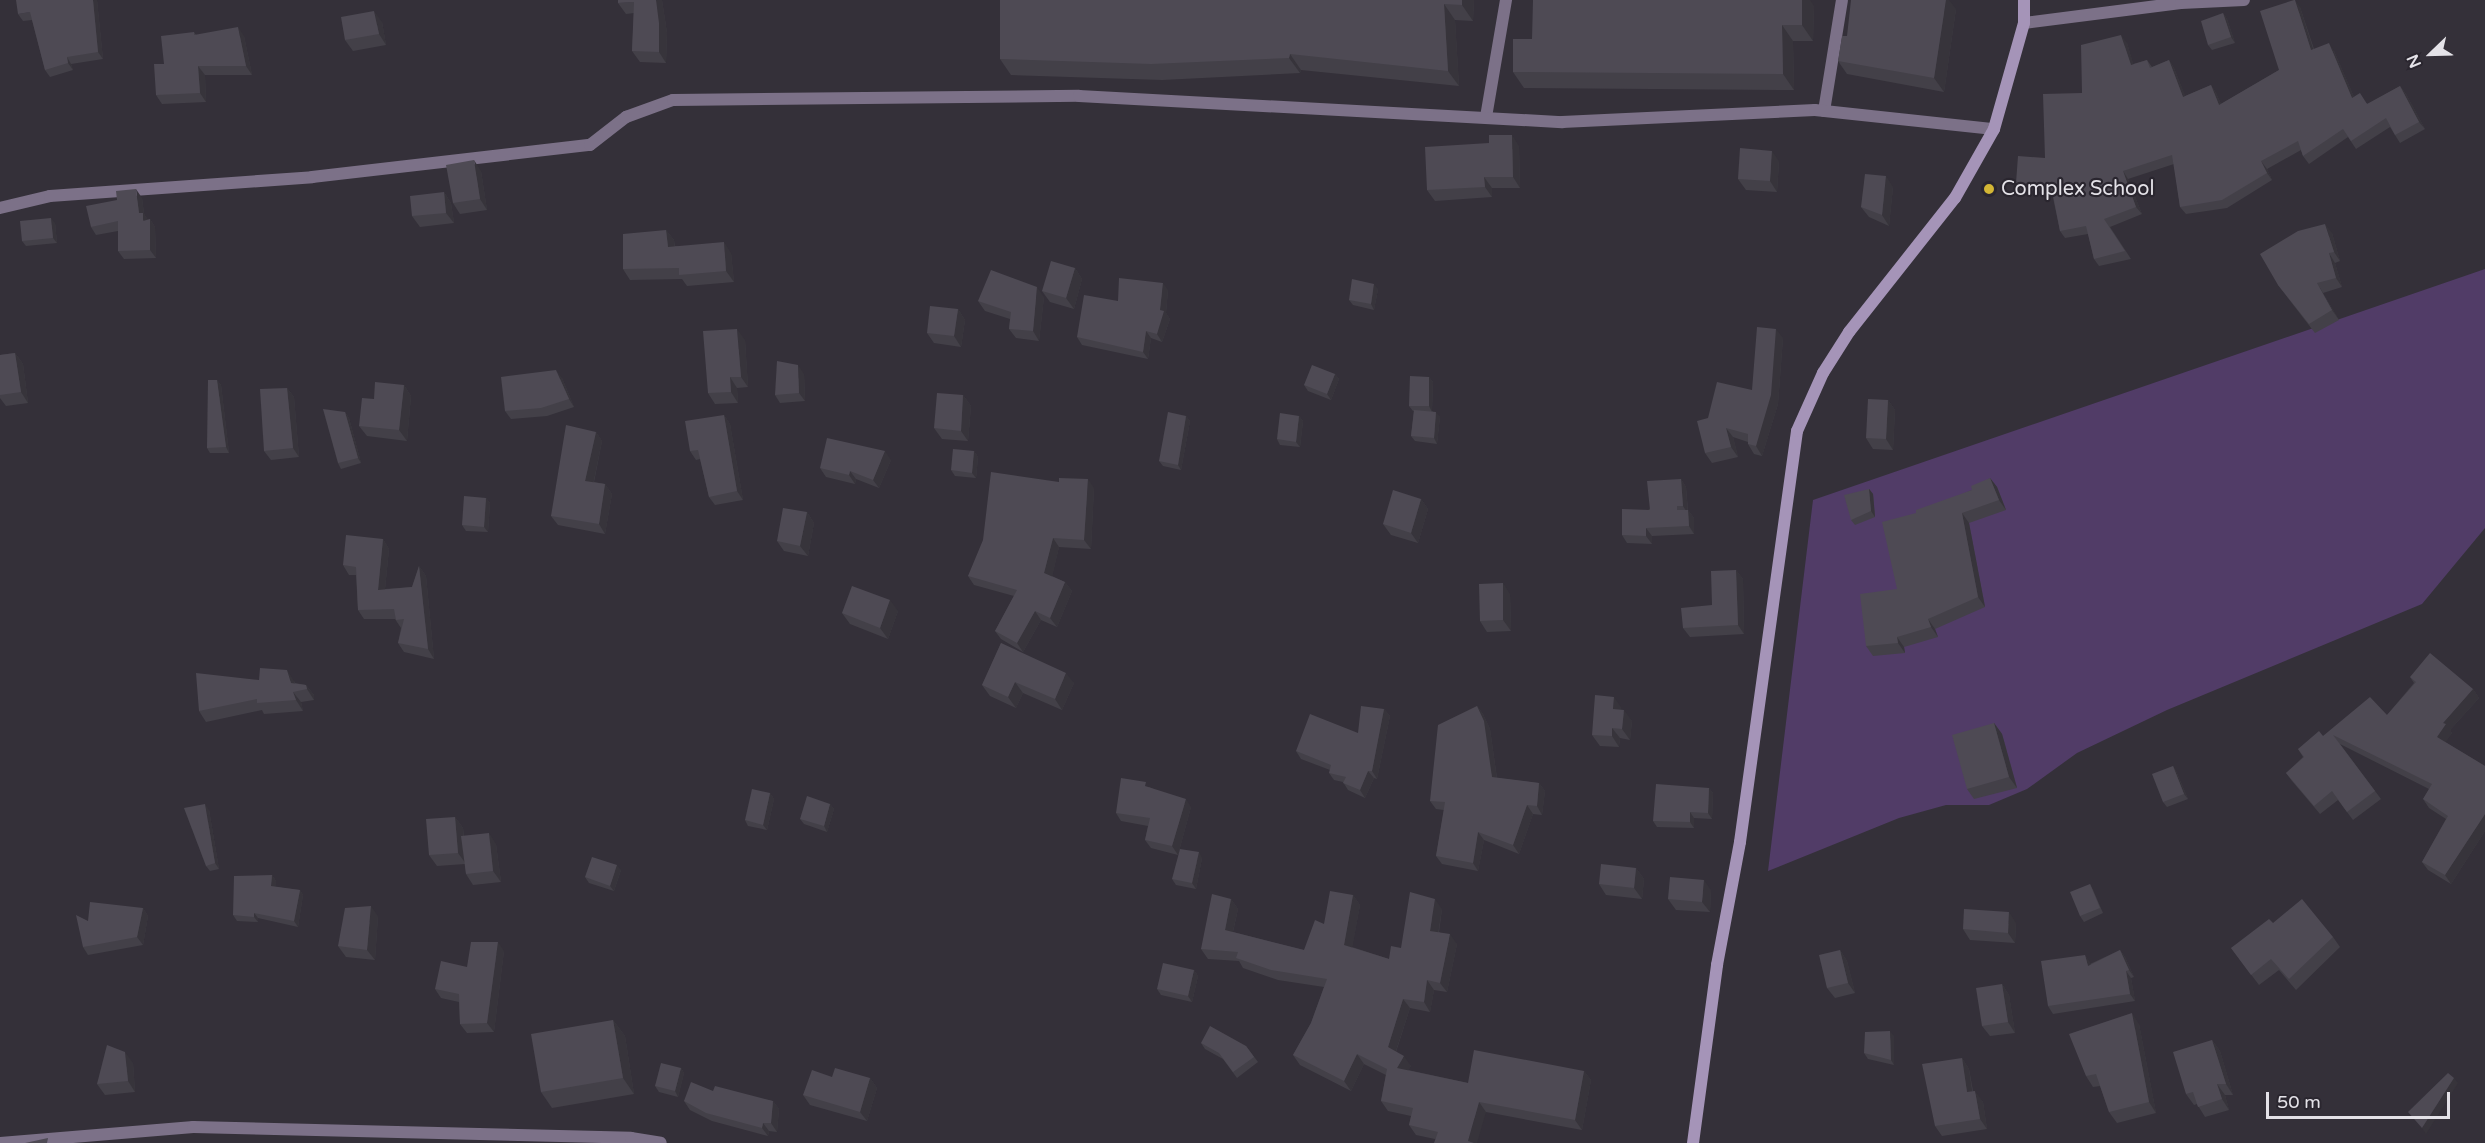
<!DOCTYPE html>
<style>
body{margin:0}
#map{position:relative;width:2485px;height:1143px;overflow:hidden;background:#343039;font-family:"Varela Round",sans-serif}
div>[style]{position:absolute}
.green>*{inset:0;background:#513c67}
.minor>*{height:12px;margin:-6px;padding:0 6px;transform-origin:6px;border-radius:6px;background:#7c7188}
.secondary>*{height:12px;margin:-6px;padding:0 6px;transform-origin:6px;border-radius:6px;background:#a594b8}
.wall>*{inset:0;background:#434048}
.shaded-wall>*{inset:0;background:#37343b}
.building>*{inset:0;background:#4e4a54}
.dots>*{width:16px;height:16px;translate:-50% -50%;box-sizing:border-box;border:3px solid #2a262f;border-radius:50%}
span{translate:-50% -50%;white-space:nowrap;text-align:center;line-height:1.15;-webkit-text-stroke:4.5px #2a262f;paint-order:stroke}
.poi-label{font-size:20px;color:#e4e2e8}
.left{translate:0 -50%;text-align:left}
.north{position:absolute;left:2401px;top:24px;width:60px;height:60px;-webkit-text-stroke:4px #2a262f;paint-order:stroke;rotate:247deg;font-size:16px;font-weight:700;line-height:24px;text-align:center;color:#e4e2e8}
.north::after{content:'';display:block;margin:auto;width:21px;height:27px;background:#e4e2e8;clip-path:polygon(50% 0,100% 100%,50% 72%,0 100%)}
.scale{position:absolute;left:2266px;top:1092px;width:184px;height:27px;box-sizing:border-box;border:3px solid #e4e2e8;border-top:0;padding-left:8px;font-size:18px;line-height:21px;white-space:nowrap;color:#e4e2e8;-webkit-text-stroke:4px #2a262f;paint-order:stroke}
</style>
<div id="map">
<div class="green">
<i style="clip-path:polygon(2485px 269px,2485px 528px,2422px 604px,2167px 710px,2077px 753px,2027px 789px,1989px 805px,1946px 805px,1899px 818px,1768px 871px,1813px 500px)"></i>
</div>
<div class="minor">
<i style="left:2024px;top:23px;width:158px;rotate:-7.3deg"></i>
<i style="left:2181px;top:3px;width:63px;rotate:-2.7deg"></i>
<i style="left:1824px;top:111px;width:112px;rotate:-80.8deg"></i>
<i style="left:1486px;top:117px;width:119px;rotate:-80.3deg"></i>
<i style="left:0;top:208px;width:51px;rotate:-13.5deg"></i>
<i style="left:50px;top:196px;width:263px;rotate:-4.1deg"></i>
<i style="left:312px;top:177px;width:280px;rotate:-6.6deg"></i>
<i style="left:590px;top:145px;width:46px;rotate:-37.9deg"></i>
<i style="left:626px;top:117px;width:50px;rotate:-19.9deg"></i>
<i style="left:673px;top:100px;width:406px;rotate:-0.6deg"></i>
<i style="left:1079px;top:96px;width:484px;rotate:3.1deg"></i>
<i style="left:1562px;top:122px;width:253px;rotate:-2.7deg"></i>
<i style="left:1815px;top:110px;width:180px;rotate:6.1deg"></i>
<i style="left:0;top:1143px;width:194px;rotate:-4.7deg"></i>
<i style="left:193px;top:1127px;width:438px;rotate:1.4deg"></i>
<i style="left:631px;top:1138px;width:30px;rotate:9deg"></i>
</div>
<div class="secondary">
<i style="left:1693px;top:1143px;width:180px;rotate:-82.3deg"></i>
<i style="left:1717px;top:965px;width:125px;rotate:-79.4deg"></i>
<i style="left:1740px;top:842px;width:415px;rotate:-82.1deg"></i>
<i style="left:1797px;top:431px;width:64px;rotate:-65.9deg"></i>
<i style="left:1823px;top:373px;width:49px;rotate:-57.6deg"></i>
<i style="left:1849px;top:332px;width:171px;rotate:-51.7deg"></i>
<i style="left:1955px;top:198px;width:79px;rotate:-60.5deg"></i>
<i style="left:1994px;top:129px;width:110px;rotate:-74.2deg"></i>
<i style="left:2024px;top:23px;width:23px;rotate:-90deg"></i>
</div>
<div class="wall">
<i style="clip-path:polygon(97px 0,103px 59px,71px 64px,73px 70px,50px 77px,45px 70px,32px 20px,23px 21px,18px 14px)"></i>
<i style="clip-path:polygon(662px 0,667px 33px,666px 63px,640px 62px,632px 51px,634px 13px,626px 14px,618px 3px)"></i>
<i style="clip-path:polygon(1000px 0,1474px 0,1473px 21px,1455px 20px,1459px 86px,1301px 70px,1300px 73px,1162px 80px,1011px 75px,1000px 59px)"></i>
<i style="clip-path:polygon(1814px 6px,1813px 41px,1793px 41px,1794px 90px,1524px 88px,1513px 72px,1532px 39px)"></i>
<i style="clip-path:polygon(2300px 7px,2314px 49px,2334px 51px,2354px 97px,2368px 104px,2400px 86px,2406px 94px,2425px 129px,2400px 143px,2390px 127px,2356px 149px,2348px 137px,2309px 164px,2303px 156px,2301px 150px,2267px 169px,2272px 180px,2227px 208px,2186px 214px,2180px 207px,2174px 164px,2128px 179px,2142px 214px,2110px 227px,2131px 259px,2099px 266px,2094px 259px,2088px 234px,2065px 238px,2060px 231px,2052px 193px,2021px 190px,2016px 183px,2045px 158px,2082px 93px,2127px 43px,2133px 64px,2147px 60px,2152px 67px,2169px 60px,2174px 68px,2185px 96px,2211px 85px,2216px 93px,2221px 104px,2279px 70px)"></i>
<i style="clip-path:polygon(1956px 9px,1944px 92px,1847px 74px,1838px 61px,1847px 36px)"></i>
<i style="clip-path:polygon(2223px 13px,2227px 19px,2235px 43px,2212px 50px,2208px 45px)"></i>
<i style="clip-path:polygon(382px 22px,386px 45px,353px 51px,345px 40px)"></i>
<i style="clip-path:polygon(194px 32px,196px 35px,244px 36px,252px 75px,205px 75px,206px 102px,162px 104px,156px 95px,164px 64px)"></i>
<i style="clip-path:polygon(1519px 146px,1520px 188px,1492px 188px,1492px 197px,1435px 201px,1427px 190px)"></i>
<i style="clip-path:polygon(1779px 161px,1777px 192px,1746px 190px,1738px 179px)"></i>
<i style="clip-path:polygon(481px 171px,487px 210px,460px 214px,453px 203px)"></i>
<i style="clip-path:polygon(1893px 187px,1889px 226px,1869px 217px,1861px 207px)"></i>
<i style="clip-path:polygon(444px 192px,451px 203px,454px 223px,420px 227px,412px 216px)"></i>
<i style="clip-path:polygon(142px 198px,144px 214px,148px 220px,150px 219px,155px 227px,156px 258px,124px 259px,118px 251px,118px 231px,96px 235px,91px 227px)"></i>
<i style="clip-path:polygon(55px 223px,57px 243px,26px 246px,22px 241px)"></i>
<i style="clip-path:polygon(666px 230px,674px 240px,675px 246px,731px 253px,734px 282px,687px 286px,682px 279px,630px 280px,623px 269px)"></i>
<i style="clip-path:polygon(2332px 233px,2340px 261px,2335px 263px,2342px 287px,2323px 293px,2339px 320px,2315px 333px,2278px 285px)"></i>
<i style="clip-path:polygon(1075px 268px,1082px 279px,1074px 309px,1050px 302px,1042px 291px)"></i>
<i style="clip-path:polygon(1378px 289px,1374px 310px,1353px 305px,1349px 300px)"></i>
<i style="clip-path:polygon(1168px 290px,1166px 313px,1170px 319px,1162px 342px,1151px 338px,1148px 359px,1082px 345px,1077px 337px,1118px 301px)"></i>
<i style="clip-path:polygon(1044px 297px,1039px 341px,1016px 338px,1009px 329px,1010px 319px,985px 311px,978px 301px)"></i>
<i style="clip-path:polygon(958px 309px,965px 320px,961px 347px,934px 343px,927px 333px)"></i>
<i style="clip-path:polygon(1783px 338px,1778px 404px,1762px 456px,1754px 454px,1748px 444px,1748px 442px,1733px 437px,1738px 457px,1712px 463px,1705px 453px,1708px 418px,1752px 390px)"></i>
<i style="clip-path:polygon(745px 340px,748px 387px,737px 388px,738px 403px,715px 404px,708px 393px)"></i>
<i style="clip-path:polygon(15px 353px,23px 364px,28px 403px,6px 406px,0 398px,0 355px)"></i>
<i style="clip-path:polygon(804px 374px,805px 401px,780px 403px,775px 395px)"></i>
<i style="clip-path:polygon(1335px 374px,1339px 379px,1331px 400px,1308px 391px,1304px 385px)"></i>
<i style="clip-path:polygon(1429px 377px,1433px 382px,1432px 411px,1440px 417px,1437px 444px,1415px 441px,1411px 436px,1414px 411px,1413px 411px,1409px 406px)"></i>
<i style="clip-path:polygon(562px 378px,574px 407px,547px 416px,511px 419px,505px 411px)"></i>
<i style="clip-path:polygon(217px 380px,221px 385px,229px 453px,210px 453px,207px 448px)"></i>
<i style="clip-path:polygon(404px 385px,411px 396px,407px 441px,367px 436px,359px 426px)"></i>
<i style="clip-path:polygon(287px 388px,294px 397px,299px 457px,271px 460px,264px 451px)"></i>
<i style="clip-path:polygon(963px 395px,971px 406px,968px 441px,942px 439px,934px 428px)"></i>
<i style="clip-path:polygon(1888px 400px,1895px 410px,1893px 450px,1873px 449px,1866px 438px)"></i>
<i style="clip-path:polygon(345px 412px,349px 418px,361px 463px,341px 469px,338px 463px)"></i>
<i style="clip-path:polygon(724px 415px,730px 424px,743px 500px,715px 505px,709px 497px,700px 459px,696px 460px,690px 451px)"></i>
<i style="clip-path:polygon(1186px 416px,1190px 421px,1181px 470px,1163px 466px,1159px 461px)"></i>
<i style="clip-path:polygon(1299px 416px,1303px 421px,1300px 447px,1280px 445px,1277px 439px)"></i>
<i style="clip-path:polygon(596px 432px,602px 441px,594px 482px,605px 484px,612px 494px,605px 534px,558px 525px,551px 516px)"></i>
<i style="clip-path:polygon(974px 451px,978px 457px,976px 478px,955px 476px,951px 470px)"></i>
<i style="clip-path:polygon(891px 460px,879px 488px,856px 479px,855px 484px,826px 477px,820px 468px)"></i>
<i style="clip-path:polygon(1990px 478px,1997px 487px,2006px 510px,1969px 523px,1985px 607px,1935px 629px,1938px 637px,1904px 647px,1905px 653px,1873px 656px,1866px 646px,1897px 589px,1916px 513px,1972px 490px)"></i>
<i style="clip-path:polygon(1681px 479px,1686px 487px,1688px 510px,1694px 518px,1694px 534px,1652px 536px,1652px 544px,1627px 543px,1622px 535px)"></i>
<i style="clip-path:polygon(1094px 488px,1091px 549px,1059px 547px,1052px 576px,1065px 582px,1072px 591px,1057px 627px,1041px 620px,1023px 652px,1001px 639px,995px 631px,1014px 596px,974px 585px,968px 576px)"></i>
<i style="clip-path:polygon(1869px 489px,1873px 494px,1875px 517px,1855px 525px,1851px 520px)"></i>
<i style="clip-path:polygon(486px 498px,490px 503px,488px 532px,466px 531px,462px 525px)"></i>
<i style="clip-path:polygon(1421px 499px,1428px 509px,1418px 543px,1391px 535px,1383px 524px)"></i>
<i style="clip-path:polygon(807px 512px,814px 523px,808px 556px,784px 551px,777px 541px)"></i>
<i style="clip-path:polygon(383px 539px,389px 549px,385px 589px,412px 587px,419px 566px,426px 576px,434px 659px,404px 652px,398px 643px,401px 628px,395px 619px,364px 619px,358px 610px,356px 575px,349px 575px,343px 565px)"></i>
<i style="clip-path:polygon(1736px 570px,1743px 579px,1744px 634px,1690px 637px,1683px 628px,1712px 605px)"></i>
<i style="clip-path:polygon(1510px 594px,1511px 631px,1487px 632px,1480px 621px)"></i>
<i style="clip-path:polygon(898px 611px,888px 639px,850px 624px,842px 613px)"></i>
<i style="clip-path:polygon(1001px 643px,1074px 683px,1062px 710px,1023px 693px,1016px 708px,990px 696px,982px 685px)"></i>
<i style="clip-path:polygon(2410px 677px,2473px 689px,2479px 698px,2450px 730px,2452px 733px,2445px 742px,2485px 766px,2485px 831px,2451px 884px,2428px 870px,2422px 862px,2446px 819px,2429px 808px,2423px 799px,2429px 789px,2340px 744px,2381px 799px,2353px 820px,2338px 800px,2320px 814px,2292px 781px,2286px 773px,2303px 757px,2298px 749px,2323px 736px,2387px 715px,2414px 683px)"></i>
<i style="clip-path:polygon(259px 680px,294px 681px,295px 683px,306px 685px,314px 695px,314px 700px,301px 702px,303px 711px,264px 714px,262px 710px,206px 722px,199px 711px)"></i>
<i style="clip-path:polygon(1477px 706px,1483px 714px,1490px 729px,1497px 778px,1539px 783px,1545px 791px,1542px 815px,1533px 814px,1519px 854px,1484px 840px,1478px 871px,1442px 864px,1436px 856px,1444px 810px,1436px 809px,1430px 801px)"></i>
<i style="clip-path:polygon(1621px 707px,1621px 710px,1632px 721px,1630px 740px,1620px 738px,1619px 747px,1600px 746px,1592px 735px)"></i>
<i style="clip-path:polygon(1384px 709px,1390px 716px,1377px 779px,1374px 778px,1365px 798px,1348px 790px,1343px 782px,1334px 780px,1329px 773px,1330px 770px,1301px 759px,1296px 751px,1358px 733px)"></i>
<i style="clip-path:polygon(1994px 723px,2002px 734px,2017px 788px,1974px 799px,1967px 789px)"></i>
<i style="clip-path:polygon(2173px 766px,2176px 771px,2188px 799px,2167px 807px,2163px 802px)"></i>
<i style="clip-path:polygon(1149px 787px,1191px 807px,1178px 855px,1151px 848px,1145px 840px,1148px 826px,1121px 821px,1116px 813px)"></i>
<i style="clip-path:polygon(1709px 788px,1713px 793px,1712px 819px,1694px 818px,1694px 828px,1657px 827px,1653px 821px)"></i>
<i style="clip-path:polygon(770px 793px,774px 799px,767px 830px,748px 826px,745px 820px)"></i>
<i style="clip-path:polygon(830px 804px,834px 809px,827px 832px,804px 824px,800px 819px)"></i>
<i style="clip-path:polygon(209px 810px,219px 869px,210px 871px,206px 866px)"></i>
<i style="clip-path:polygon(455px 817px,463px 828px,464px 836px,496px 844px,501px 882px,473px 885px,466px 874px,465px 864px,437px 866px,429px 855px)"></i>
<i style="clip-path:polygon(1202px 858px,1196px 889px,1176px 885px,1172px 879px)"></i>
<i style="clip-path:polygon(1636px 868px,1644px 879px,1642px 899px,1606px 895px,1599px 884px)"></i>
<i style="clip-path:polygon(621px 870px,614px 891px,589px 883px,585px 877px)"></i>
<i style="clip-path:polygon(272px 875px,276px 881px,275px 887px,300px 890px,303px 895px,298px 927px,258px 918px,258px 922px,237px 921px,233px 915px)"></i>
<i style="clip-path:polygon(2090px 884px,2093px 890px,2103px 913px,2084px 922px,2080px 916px)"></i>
<i style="clip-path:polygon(1711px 890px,1710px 912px,1676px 910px,1668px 899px)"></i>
<i style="clip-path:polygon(1353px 895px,1360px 905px,1352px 947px,1389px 959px,1442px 909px,1439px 932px,1457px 944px,1447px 992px,1434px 990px,1430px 1012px,1410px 1008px,1396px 1052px,1411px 1066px,1408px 1070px,1468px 1083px,1584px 1071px,1591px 1080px,1582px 1130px,1486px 1112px,1435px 1139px,1416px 1135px,1409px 1125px,1411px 1116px,1388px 1111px,1381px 1101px,1386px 1075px,1364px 1064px,1351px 1091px,1300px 1065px,1293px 1055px,1311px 1023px,1324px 987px,1278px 980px,1243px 968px,1239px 961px,1208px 959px,1201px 949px,1231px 899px,1238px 909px,1233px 932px,1304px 950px,1324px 924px)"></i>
<i style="clip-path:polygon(143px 908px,148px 916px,143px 945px,88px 955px,83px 947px,88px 921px)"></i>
<i style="clip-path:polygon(378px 916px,375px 960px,346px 957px,338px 946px)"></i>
<i style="clip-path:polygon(2016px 923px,2015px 943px,1970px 940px,1963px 929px)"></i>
<i style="clip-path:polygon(2273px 923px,2333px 937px,2340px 947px,2296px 990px,2279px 970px,2259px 985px,2231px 948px)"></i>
<i style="clip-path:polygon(1840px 950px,1847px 961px,1855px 993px,1835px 998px,1827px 988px)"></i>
<i style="clip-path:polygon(2120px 950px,2125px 957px,2134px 977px,2131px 978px,2135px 1001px,2053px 1014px,2048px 1006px,2085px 955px,2090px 964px)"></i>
<i style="clip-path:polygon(504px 951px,494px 1032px,467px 1033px,460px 1024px,459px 1002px,441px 998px,435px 989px,467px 967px)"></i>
<i style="clip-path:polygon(1194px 970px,1198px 976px,1192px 1002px,1161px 995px,1157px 989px)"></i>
<i style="clip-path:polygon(2002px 984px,2009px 995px,2015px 1033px,1990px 1036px,1982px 1026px)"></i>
<i style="clip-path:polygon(613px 1020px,625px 1036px,634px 1094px,552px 1108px,541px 1092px)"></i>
<i style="clip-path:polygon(2139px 1024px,2156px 1113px,2117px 1123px,2109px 1112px,2100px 1086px,2093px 1087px,2086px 1076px)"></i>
<i style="clip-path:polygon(1894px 1036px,1894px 1065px,1868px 1059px,1864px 1053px)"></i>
<i style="clip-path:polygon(2212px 1040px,2220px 1051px,2233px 1095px,2225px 1095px,2229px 1110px,2205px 1117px,2197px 1104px,2194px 1105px,2186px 1094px)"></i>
<i style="clip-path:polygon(1201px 1043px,1246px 1046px,1258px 1062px,1237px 1078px,1223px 1059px,1205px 1049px)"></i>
<i style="clip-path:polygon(1962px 1058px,1969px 1069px,1973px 1091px,1983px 1102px,1987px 1129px,1942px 1136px,1935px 1126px)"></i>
<i style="clip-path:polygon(133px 1063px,135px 1092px,105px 1095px,97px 1084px)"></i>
<i style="clip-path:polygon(681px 1068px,684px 1073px,678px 1097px,659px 1092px,655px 1086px)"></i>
<i style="clip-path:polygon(832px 1077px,870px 1078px,877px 1088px,867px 1121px,810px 1105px,803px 1095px)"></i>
<i style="clip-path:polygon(713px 1091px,773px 1101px,779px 1109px,777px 1132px,769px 1131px,768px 1136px,712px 1121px,690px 1110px,684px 1101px)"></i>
</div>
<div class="shaded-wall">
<i style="clip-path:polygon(93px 0,97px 0,103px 59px,98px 52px)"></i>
<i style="clip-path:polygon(656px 0,662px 0,667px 33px,666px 63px,659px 52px)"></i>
<i style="clip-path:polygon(1462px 0,1474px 0,1473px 21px,1462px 5px)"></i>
<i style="clip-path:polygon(1802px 0,1810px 0,1814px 6px,1813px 41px,1802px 25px)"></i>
<i style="clip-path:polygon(1946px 0,1949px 0,1956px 9px,1944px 92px,1934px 78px)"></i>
<i style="clip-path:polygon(2295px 0,2300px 7px,2316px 58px,2311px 50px)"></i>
<i style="clip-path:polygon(1444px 4px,1455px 20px,1459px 86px,1448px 71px)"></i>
<i style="clip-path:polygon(374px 11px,382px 22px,386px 45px,379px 34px)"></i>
<i style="clip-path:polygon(2223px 13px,2227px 19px,2235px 43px,2231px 37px)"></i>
<i style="clip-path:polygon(1782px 25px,1793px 41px,1794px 90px,1783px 74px)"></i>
<i style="clip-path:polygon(238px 27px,244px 36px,252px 75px,246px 66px)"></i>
<i style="clip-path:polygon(2121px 35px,2127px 43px,2136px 73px,2131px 65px)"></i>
<i style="clip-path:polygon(2329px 43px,2334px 51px,2358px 106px,2352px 98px)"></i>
<i style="clip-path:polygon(1290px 54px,1301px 70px,1300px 73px,1289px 58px)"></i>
<i style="clip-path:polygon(67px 57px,71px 64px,73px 70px,68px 63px)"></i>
<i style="clip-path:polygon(2169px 60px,2174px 68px,2189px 105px,2183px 97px)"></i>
<i style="clip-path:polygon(198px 66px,205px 75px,206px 102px,200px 93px)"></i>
<i style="clip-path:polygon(2211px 85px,2216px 93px,2225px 113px,2219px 105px)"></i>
<i style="clip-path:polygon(2400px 86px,2406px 94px,2425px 129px,2419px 122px)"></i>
<i style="clip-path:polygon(1512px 135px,1519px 146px,1520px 188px,1513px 177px)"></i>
<i style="clip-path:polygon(1772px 151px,1779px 161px,1777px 192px,1770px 181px)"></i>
<i style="clip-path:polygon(474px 160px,481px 171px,487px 210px,480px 199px)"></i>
<i style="clip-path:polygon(2261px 161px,2267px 169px,2272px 180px,2267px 173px)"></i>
<i style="clip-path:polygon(2123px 171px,2128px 179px,2142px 214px,2136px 207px)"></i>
<i style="clip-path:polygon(1886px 176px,1893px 187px,1889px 226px,1882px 215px)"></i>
<i style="clip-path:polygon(1484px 177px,1492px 188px,1492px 197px,1485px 187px)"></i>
<i style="clip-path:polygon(136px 189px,142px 198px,144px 214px,149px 221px,149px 229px,139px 213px)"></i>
<i style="clip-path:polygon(444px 192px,451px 203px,454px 223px,446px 213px)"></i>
<i style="clip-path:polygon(51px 218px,55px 223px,57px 243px,53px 238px)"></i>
<i style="clip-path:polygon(150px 219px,155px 227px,156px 258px,150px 250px)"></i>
<i style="clip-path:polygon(2325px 224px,2332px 233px,2340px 261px,2334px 252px)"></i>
<i style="clip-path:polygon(666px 230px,674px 240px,676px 258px,668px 247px)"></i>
<i style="clip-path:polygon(724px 242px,731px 253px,734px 282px,726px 271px)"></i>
<i style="clip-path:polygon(2329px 253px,2335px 263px,2342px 287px,2336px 278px)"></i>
<i style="clip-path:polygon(1075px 268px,1082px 279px,1074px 309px,1066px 298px)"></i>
<i style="clip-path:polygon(1163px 283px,1168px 290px,1166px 313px,1170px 319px,1162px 342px,1157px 334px)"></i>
<i style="clip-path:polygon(2317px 283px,2323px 293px,2339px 320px,2332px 310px)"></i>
<i style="clip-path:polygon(1374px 284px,1378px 289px,1374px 310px,1371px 304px)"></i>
<i style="clip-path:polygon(1037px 287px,1044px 297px,1039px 341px,1033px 331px)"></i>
<i style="clip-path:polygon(958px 309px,965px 320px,961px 347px,954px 336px)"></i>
<i style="clip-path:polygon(737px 329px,745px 340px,748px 387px,741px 377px)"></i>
<i style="clip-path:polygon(1776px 329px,1783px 338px,1778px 404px,1762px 456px,1756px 446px)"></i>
<i style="clip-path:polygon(1146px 331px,1151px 338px,1148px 359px,1143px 352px)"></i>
<i style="clip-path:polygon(15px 353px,23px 364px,28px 403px,21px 392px)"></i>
<i style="clip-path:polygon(798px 365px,804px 374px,805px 401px,799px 393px)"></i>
<i style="clip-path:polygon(556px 370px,562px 378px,574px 407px,569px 399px)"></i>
<i style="clip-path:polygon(1335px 374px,1339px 379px,1331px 400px,1327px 394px)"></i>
<i style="clip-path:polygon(730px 377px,737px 388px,738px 403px,731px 392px)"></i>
<i style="clip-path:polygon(1429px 377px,1433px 382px,1432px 412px,1429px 406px)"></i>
<i style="clip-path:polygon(217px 380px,221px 385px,229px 453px,226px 447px)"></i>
<i style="clip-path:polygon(404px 385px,411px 396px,407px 441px,399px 430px)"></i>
<i style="clip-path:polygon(287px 388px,294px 397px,299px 457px,293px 448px)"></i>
<i style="clip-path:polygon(963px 395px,971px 406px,968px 441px,961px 431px)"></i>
<i style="clip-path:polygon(1888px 400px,1895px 410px,1893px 450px,1886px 439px)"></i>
<i style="clip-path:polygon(345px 412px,349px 418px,361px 463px,358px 458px)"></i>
<i style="clip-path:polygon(1436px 412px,1440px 417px,1437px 444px,1434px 438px)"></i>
<i style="clip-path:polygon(724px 415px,730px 424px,743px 500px,737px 491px)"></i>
<i style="clip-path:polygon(1186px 416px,1190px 421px,1181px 470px,1178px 465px)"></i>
<i style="clip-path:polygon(1299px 416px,1303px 421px,1300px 447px,1296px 442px)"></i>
<i style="clip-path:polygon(1726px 428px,1733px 437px,1738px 457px,1731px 447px)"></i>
<i style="clip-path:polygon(596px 432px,602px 441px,592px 490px,585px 481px)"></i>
<i style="clip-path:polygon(885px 451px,891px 460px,879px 488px,873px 480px)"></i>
<i style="clip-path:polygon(974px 451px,978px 457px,976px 478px,972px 473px)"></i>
<i style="clip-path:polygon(850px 471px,856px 479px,855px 484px,849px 475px)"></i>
<i style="clip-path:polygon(1990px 478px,1997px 487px,2006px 510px,1999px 500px)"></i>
<i style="clip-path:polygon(1088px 479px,1094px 488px,1091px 549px,1084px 540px)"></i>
<i style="clip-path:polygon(1681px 479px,1686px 487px,1688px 514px,1683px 506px)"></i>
<i style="clip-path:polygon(605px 484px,612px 494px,605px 534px,599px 524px)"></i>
<i style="clip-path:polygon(1869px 489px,1873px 494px,1875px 517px,1871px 511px)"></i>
<i style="clip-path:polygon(486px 498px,490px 503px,488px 532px,484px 527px)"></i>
<i style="clip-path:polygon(1421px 499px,1428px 509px,1418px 543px,1411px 533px)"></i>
<i style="clip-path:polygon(1688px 510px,1694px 518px,1694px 534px,1689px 526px)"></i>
<i style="clip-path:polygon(807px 512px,814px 523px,808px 556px,800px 546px)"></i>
<i style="clip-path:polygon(1962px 513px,1969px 523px,1985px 607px,1978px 597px)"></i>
<i style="clip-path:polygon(1646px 528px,1652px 536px,1652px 544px,1646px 536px)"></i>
<i style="clip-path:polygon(1053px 538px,1059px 547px,1051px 582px,1044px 573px)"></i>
<i style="clip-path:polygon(383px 539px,389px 549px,384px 599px,378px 590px)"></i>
<i style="clip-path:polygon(419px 566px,426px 576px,434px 659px,428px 649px)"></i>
<i style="clip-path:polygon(1736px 570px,1743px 579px,1744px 634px,1738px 625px)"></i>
<i style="clip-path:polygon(1065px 582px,1072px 591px,1057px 627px,1050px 618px)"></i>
<i style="clip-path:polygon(1503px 583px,1510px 594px,1511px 631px,1503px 620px)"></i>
<i style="clip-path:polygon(890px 600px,898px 611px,888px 639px,880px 628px)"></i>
<i style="clip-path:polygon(1035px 611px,1041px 620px,1023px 652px,1017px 643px)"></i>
<i style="clip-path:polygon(1928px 619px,1935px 629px,1938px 637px,1931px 627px)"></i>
<i style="clip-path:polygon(1897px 637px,1904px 647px,1905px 653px,1898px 643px)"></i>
<i style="clip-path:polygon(287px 670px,294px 681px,297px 691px,291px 683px)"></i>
<i style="clip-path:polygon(1066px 673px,1074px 683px,1062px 710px,1055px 699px)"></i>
<i style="clip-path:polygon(1015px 682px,1023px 693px,1016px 708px,1008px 697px)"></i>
<i style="clip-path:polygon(306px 685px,314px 695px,314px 700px,307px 689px)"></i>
<i style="clip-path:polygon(2473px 689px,2479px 698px,2450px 730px,2452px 733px,2443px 746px,2437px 737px,2443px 723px)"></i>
<i style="clip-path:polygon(293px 692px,301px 702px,303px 711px,296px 700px)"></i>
<i style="clip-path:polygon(1614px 697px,1621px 707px,1621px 720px,1613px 709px)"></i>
<i style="clip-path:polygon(1477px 706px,1483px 714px,1490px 729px,1498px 786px,1492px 777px)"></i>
<i style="clip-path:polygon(1384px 709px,1390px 716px,1377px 779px,1372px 771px)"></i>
<i style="clip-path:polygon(1624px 710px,1632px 721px,1630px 740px,1622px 729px)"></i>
<i style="clip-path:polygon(1994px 723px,2002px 734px,2017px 788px,2009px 777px)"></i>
<i style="clip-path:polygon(1612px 728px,1620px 738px,1619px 747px,1612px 736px)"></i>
<i style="clip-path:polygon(2173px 766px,2176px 771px,2188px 799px,2184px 794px)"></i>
<i style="clip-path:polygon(1368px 771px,1374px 778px,1365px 798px,1360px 790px)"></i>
<i style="clip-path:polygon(1539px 783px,1545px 791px,1542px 815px,1537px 806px)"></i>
<i style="clip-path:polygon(1709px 788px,1713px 793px,1712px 819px,1708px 813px)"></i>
<i style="clip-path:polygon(770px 793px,774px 799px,767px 830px,763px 825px)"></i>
<i style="clip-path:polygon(1186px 799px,1191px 807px,1178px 855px,1172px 846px)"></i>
<i style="clip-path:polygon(205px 804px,209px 810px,219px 869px,215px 863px)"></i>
<i style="clip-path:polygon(830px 804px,834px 809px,827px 832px,824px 826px)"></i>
<i style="clip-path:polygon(1527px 805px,1533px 814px,1519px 854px,1513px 845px)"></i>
<i style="clip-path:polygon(1690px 812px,1694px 818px,1694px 828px,1690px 822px)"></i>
<i style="clip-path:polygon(2485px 814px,2485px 831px,2451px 884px,2445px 875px)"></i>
<i style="clip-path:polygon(455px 817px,463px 828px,466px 864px,458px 853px)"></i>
<i style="clip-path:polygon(1478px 832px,1484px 840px,1478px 871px,1473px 863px)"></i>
<i style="clip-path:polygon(489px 833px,496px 844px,501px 882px,493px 871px)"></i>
<i style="clip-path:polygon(1199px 852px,1202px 858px,1196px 889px,1192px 883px)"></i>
<i style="clip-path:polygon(617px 865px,621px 870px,614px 891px,610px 886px)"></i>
<i style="clip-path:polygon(1636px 868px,1644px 879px,1642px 899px,1634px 888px)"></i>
<i style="clip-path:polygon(272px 875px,276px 881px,275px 892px,271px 886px)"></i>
<i style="clip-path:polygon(1704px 880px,1711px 890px,1710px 912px,1702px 902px)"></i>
<i style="clip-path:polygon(300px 890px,303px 895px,298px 927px,294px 921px)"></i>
<i style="clip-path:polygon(1353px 895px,1360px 905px,1351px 955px,1344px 945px)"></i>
<i style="clip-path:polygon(1231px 899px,1238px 909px,1231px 940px,1225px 930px)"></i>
<i style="clip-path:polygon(1435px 899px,1442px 909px,1437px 941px,1430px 931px)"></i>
<i style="clip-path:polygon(371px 906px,378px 916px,375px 960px,367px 950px)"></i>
<i style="clip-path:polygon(143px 908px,148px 916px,143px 945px,137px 937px)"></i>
<i style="clip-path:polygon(2009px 912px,2016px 923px,2015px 943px,2008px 933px)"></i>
<i style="clip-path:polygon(254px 913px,258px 918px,258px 922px,254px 917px)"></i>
<i style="clip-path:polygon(1450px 934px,1457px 944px,1447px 992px,1440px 983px)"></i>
<i style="clip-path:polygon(498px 942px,504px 951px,494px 1032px,487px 1023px)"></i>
<i style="clip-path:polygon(1840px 950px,1847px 961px,1855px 993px,1848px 983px)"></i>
<i style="clip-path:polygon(2120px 950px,2125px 957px,2134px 977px,2129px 970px)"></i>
<i style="clip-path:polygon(2085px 955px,2090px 962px,2093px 973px,2088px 966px)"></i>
<i style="clip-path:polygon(1194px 970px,1198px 976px,1192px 1002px,1188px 996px)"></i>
<i style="clip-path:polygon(2126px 971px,2131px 978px,2135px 1001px,2130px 994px)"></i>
<i style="clip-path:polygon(1427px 980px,1434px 990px,1430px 1012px,1424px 1002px)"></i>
<i style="clip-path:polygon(2002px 984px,2009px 995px,2015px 1033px,2008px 1022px)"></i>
<i style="clip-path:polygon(1403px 999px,1410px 1008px,1394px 1057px,1388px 1047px)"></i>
<i style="clip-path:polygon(2132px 1013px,2139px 1024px,2156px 1113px,2149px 1102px)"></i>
<i style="clip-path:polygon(613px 1020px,625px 1036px,634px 1094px,623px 1078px)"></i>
<i style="clip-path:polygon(1890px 1031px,1894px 1036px,1894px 1065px,1891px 1060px)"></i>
<i style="clip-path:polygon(2212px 1040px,2220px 1051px,2233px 1095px,2226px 1084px)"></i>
<i style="clip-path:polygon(125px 1052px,133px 1063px,135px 1092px,128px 1081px)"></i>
<i style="clip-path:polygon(1357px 1054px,1364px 1064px,1351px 1091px,1344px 1081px)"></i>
<i style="clip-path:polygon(1404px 1056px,1411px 1066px,1404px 1078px,1397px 1068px)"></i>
<i style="clip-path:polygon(1962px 1058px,1969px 1069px,1974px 1103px,1967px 1092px)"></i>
<i style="clip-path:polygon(681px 1068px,684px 1073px,678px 1097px,675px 1091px)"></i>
<i style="clip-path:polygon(1584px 1071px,1591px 1080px,1582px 1130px,1575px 1120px)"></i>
<i style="clip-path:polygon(870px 1078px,877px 1088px,867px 1121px,860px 1112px)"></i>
<i style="clip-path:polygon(2454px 1078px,2458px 1083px,2426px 1134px,2422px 1128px)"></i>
<i style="clip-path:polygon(2217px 1084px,2225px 1095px,2229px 1110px,2222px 1099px)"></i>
<i style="clip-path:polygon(1975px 1091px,1983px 1102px,1987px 1129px,1980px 1119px)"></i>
<i style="clip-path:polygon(773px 1101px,779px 1109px,777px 1132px,771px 1123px)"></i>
<i style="clip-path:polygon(1479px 1102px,1486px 1112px,1477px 1143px,1469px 1143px,1468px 1141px)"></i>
<i style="clip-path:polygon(763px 1123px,769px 1131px,768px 1136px,762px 1128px)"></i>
</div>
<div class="building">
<i style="clip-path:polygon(16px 0,93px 0,98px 52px,67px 57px,68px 63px,45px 70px,30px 12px,18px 14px)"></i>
<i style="clip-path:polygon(618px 0,656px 0,659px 23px,659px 52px,632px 51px,634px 2px,618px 3px)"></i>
<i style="clip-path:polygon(1000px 0,1462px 0,1462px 5px,1444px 4px,1448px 71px,1290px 54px,1289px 58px,1151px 64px,1000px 59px)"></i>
<i style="clip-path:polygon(1533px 0,1802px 0,1802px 25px,1782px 25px,1783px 74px,1513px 72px,1513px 39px,1532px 39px)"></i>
<i style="clip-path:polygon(1851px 0,1946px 0,1934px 78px,1838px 61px,1842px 36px,1847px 36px)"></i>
<i style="clip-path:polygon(2294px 0,2295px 0,2311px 50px,2329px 43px,2352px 98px,2360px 93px,2367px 104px,2400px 86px,2419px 122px,2395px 135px,2386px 118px,2351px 141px,2343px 129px,2303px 156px,2298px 141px,2261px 161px,2267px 173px,2222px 200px,2180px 207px,2172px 155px,2123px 171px,2136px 207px,2104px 219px,2125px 251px,2094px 259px,2086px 226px,2060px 231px,2051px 185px,2016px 183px,2018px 156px,2045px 158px,2043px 94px,2082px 93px,2081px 45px,2121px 35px,2131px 65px,2147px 60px,2150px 68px,2169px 60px,2183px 97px,2211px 85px,2219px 105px,2279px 70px,2260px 11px)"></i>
<i style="clip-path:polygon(374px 11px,379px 34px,345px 40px,341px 17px)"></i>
<i style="clip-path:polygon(2223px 13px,2231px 37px,2208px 45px,2201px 21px)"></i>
<i style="clip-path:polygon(238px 27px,246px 66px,198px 66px,200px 93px,156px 95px,154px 64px,164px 64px,161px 36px,194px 32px,194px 35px)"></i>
<i style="clip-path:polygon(1489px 135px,1512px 135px,1513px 177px,1484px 177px,1485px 187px,1427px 190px,1425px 147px,1489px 143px)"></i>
<i style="clip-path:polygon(1740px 148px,1772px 151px,1770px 181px,1738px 179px)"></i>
<i style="clip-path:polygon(474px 160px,480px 199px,453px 203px,446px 165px)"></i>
<i style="clip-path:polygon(1865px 174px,1886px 176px,1882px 215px,1861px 207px)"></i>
<i style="clip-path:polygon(136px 189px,139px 213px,143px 213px,143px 221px,150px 219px,150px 250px,118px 251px,118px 221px,91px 227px,86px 206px,117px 200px,116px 191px)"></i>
<i style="clip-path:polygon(444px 192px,446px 213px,412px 216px,410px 196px)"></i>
<i style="clip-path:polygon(51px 218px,53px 238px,22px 241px,20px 221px)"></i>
<i style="clip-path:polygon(2325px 224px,2334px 252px,2329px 253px,2336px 278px,2317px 283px,2332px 310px,2309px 324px,2278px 285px,2260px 254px,2298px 231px)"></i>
<i style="clip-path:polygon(666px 230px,668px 247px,724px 242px,726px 271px,679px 275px,679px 268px,623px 269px,623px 234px)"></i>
<i style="clip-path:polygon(1051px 261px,1075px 268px,1066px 298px,1042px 291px)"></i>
<i style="clip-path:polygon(991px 270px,1037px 287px,1033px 331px,1009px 329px,1011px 312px,978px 301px)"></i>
<i style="clip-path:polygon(1119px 278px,1163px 283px,1160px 310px,1164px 311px,1157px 334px,1146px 331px,1143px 352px,1077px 337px,1084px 295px,1118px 301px)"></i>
<i style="clip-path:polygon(1352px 279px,1374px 284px,1371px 304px,1349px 300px)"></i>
<i style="clip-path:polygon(930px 306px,958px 309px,954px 336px,927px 333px)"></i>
<i style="clip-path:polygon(1757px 327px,1776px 329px,1771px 395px,1756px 446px,1748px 444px,1748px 434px,1726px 428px,1731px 447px,1705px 453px,1697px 421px,1708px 418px,1717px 382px,1752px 390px)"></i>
<i style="clip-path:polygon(737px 329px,741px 377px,730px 377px,731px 392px,708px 393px,703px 331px)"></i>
<i style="clip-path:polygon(15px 353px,21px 392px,0 395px,0 355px)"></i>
<i style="clip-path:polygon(777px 361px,798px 365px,799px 393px,775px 395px)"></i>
<i style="clip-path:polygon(1312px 365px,1335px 374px,1327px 394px,1304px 385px)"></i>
<i style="clip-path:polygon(556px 370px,569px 399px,541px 408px,505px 411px,501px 377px)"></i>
<i style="clip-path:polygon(1410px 376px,1429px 377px,1429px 406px,1409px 406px)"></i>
<i style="clip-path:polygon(208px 380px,217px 380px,226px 447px,207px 448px)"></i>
<i style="clip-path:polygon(375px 382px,404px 385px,399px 430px,359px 426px,362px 398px,374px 399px)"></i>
<i style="clip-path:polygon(287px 388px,293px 448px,264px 451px,260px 389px)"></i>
<i style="clip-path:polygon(937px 393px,963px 395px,961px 431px,934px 428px)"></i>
<i style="clip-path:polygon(1868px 399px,1888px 400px,1886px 439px,1866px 438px)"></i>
<i style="clip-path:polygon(323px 409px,345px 412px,358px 458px,338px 463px)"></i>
<i style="clip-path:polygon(1414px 410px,1436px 412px,1434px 438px,1411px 436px)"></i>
<i style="clip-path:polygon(1168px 412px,1186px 416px,1178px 465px,1159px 461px)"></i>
<i style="clip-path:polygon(1280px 413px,1299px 416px,1296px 442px,1277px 439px)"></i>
<i style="clip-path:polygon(724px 415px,737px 491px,709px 497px,698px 450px,690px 451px,685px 421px)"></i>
<i style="clip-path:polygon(566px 425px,596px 432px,585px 481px,605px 484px,599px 524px,551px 516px)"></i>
<i style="clip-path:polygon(827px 438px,885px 451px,873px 480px,850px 471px,849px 475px,820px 468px)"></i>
<i style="clip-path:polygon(953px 449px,974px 451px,972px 473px,951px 470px)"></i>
<i style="clip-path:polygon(991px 472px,1059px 482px,1059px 478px,1088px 479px,1084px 540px,1053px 538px,1044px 573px,1065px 582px,1050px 618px,1035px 611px,1017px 643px,995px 631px,1017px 590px,968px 576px,983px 540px)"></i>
<i style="clip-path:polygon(1990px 478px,1999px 500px,1962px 513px,1978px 597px,1928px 619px,1931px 627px,1897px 637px,1898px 643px,1866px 646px,1860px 594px,1897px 589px,1882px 522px,1916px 513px,1916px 510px,1972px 490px,1971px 486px)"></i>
<i style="clip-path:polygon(1681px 479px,1683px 506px,1677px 506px,1677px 510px,1688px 510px,1689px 526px,1646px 528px,1646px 536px,1622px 535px,1622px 509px,1650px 510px,1647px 481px)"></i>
<i style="clip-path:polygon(1869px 489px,1871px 511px,1851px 520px,1844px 495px)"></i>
<i style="clip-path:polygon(1393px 490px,1421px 499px,1411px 533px,1383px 524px)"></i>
<i style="clip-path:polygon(464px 496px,486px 498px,484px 527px,462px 525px)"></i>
<i style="clip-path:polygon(783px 508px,807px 512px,800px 546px,777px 541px)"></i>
<i style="clip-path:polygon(346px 535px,383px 539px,378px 590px,412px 587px,419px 566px,428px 649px,398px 643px,404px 619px,396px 620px,394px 609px,358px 610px,356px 567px,343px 565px)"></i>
<i style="clip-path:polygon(1736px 570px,1738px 625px,1683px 628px,1681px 608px,1712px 605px,1711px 571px)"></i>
<i style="clip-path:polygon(1503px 583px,1503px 620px,1480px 621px,1479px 584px)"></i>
<i style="clip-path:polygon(852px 586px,890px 600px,880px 628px,842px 613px)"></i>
<i style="clip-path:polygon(1001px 643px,1066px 673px,1055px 699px,1015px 682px,1008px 697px,982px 685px)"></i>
<i style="clip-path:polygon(2430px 653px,2473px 689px,2443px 723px,2446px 724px,2437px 737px,2485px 766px,2485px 814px,2445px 875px,2422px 862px,2448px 816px,2423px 799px,2432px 784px,2333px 735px,2375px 791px,2347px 812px,2332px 791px,2314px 806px,2286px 773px,2304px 757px,2298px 749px,2319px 731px,2323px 736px,2370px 697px,2387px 715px,2416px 682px,2410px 677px)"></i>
<i style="clip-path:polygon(260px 668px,287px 670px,291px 683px,306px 685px,307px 689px,293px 692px,296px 700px,257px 703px,257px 699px,199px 711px,196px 673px,259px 680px)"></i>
<i style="clip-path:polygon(1595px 695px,1614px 697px,1613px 709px,1624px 710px,1622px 729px,1612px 728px,1612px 736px,1592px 735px)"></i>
<i style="clip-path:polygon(1361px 706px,1384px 709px,1372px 771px,1368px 771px,1360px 790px,1343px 783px,1346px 777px,1329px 773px,1331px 765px,1296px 751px,1310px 714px,1358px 733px)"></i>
<i style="clip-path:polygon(1477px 706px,1484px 721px,1492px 777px,1539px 783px,1537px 806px,1527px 805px,1513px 845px,1478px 832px,1473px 863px,1436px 856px,1445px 802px,1430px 801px,1438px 725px)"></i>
<i style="clip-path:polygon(1994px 723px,2009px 777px,1967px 789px,1952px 735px)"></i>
<i style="clip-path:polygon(2173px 766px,2184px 794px,2163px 802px,2152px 774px)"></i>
<i style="clip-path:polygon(1121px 778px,1146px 782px,1145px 786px,1186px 799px,1172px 846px,1145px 840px,1150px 818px,1116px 813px)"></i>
<i style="clip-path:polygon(1656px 784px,1709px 788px,1708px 813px,1690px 812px,1690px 822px,1653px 821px)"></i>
<i style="clip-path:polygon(752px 789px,770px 793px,763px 825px,745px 820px)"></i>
<i style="clip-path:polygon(807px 796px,830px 804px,824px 826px,800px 819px)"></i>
<i style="clip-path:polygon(205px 804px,215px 863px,206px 866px,184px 808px)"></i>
<i style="clip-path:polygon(455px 817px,458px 853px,429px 855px,426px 819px)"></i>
<i style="clip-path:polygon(489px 833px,493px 871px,466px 874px,461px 836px)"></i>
<i style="clip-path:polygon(1180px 849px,1199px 852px,1192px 883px,1172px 879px)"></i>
<i style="clip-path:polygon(592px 857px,617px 865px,610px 886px,585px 877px)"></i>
<i style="clip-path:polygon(1601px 864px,1636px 868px,1634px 888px,1599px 884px)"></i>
<i style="clip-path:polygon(272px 875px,271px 886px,300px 890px,294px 921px,254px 913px,254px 917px,233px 915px,234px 876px)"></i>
<i style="clip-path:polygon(1670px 877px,1704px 880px,1702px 902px,1668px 899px)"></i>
<i style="clip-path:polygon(2090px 884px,2100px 908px,2080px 916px,2070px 892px)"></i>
<i style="clip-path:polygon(1330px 891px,1353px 895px,1344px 945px,1389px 959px,1391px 946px,1401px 948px,1410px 892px,1435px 899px,1430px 931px,1450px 934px,1440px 983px,1427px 980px,1424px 1002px,1403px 999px,1388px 1047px,1404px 1056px,1397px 1068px,1468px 1083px,1474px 1050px,1584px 1071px,1575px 1120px,1479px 1102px,1468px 1141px,1474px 1143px,1434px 1143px,1438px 1132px,1409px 1125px,1413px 1108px,1381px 1101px,1387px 1069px,1357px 1054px,1344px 1081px,1293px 1055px,1311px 1023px,1327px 979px,1271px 970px,1236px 958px,1238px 952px,1201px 949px,1212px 894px,1231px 899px,1225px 930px,1304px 950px,1315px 920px,1324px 924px)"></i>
<i style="clip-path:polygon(2302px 899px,2333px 937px,2289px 979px,2271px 959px,2251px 975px,2231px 948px,2269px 919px,2273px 923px)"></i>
<i style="clip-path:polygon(90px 902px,143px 908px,137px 937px,83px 947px,76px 915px,88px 921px)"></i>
<i style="clip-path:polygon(371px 906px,367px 950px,338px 946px,345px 908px)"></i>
<i style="clip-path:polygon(1964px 909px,2009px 912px,2008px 933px,1963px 929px)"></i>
<i style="clip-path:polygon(471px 942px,498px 942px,487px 1023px,460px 1024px,459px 994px,435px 989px,441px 961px,467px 967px)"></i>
<i style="clip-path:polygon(1840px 950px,1848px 983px,1827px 988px,1819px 955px)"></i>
<i style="clip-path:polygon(2120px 950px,2129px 970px,2126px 971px,2130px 994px,2048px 1006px,2041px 961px,2085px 955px,2088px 966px)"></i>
<i style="clip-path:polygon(1163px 963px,1194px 970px,1188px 996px,1157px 989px)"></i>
<i style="clip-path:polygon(2002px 984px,2008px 1022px,1982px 1026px,1976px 988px)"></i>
<i style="clip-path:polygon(2132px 1013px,2149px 1102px,2109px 1112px,2096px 1074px,2086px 1076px,2069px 1034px)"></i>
<i style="clip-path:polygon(613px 1020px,623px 1078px,541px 1092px,531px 1034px)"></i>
<i style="clip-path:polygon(1210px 1026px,1246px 1046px,1254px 1057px,1233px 1072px,1219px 1053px,1201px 1043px)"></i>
<i style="clip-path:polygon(1890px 1031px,1891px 1060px,1864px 1053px,1865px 1032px)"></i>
<i style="clip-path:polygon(2212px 1040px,2226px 1084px,2217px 1084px,2222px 1099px,2198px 1107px,2193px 1092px,2186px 1094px,2173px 1052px)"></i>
<i style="clip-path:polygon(107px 1045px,125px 1052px,128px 1081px,97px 1084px)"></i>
<i style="clip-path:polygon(1962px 1058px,1967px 1092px,1975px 1091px,1980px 1119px,1935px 1126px,1922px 1064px)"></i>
<i style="clip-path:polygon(661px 1063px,681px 1068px,675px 1091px,655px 1086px)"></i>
<i style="clip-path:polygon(835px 1068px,870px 1078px,860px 1112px,803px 1095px,812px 1070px,832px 1077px)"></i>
<i style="clip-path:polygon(2448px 1073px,2454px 1078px,2422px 1128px,2408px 1112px)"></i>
<i style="clip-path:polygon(691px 1082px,713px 1091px,715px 1086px,773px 1101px,771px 1123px,763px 1123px,762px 1128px,706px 1113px,684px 1101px)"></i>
<i style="clip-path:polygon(48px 1138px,47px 1143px,25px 1143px)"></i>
</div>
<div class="dots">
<i style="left:1989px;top:189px;background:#d3b635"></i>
</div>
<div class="poi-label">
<span class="left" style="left:2001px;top:189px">Complex School</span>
</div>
<div class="north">N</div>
<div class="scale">50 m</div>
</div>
